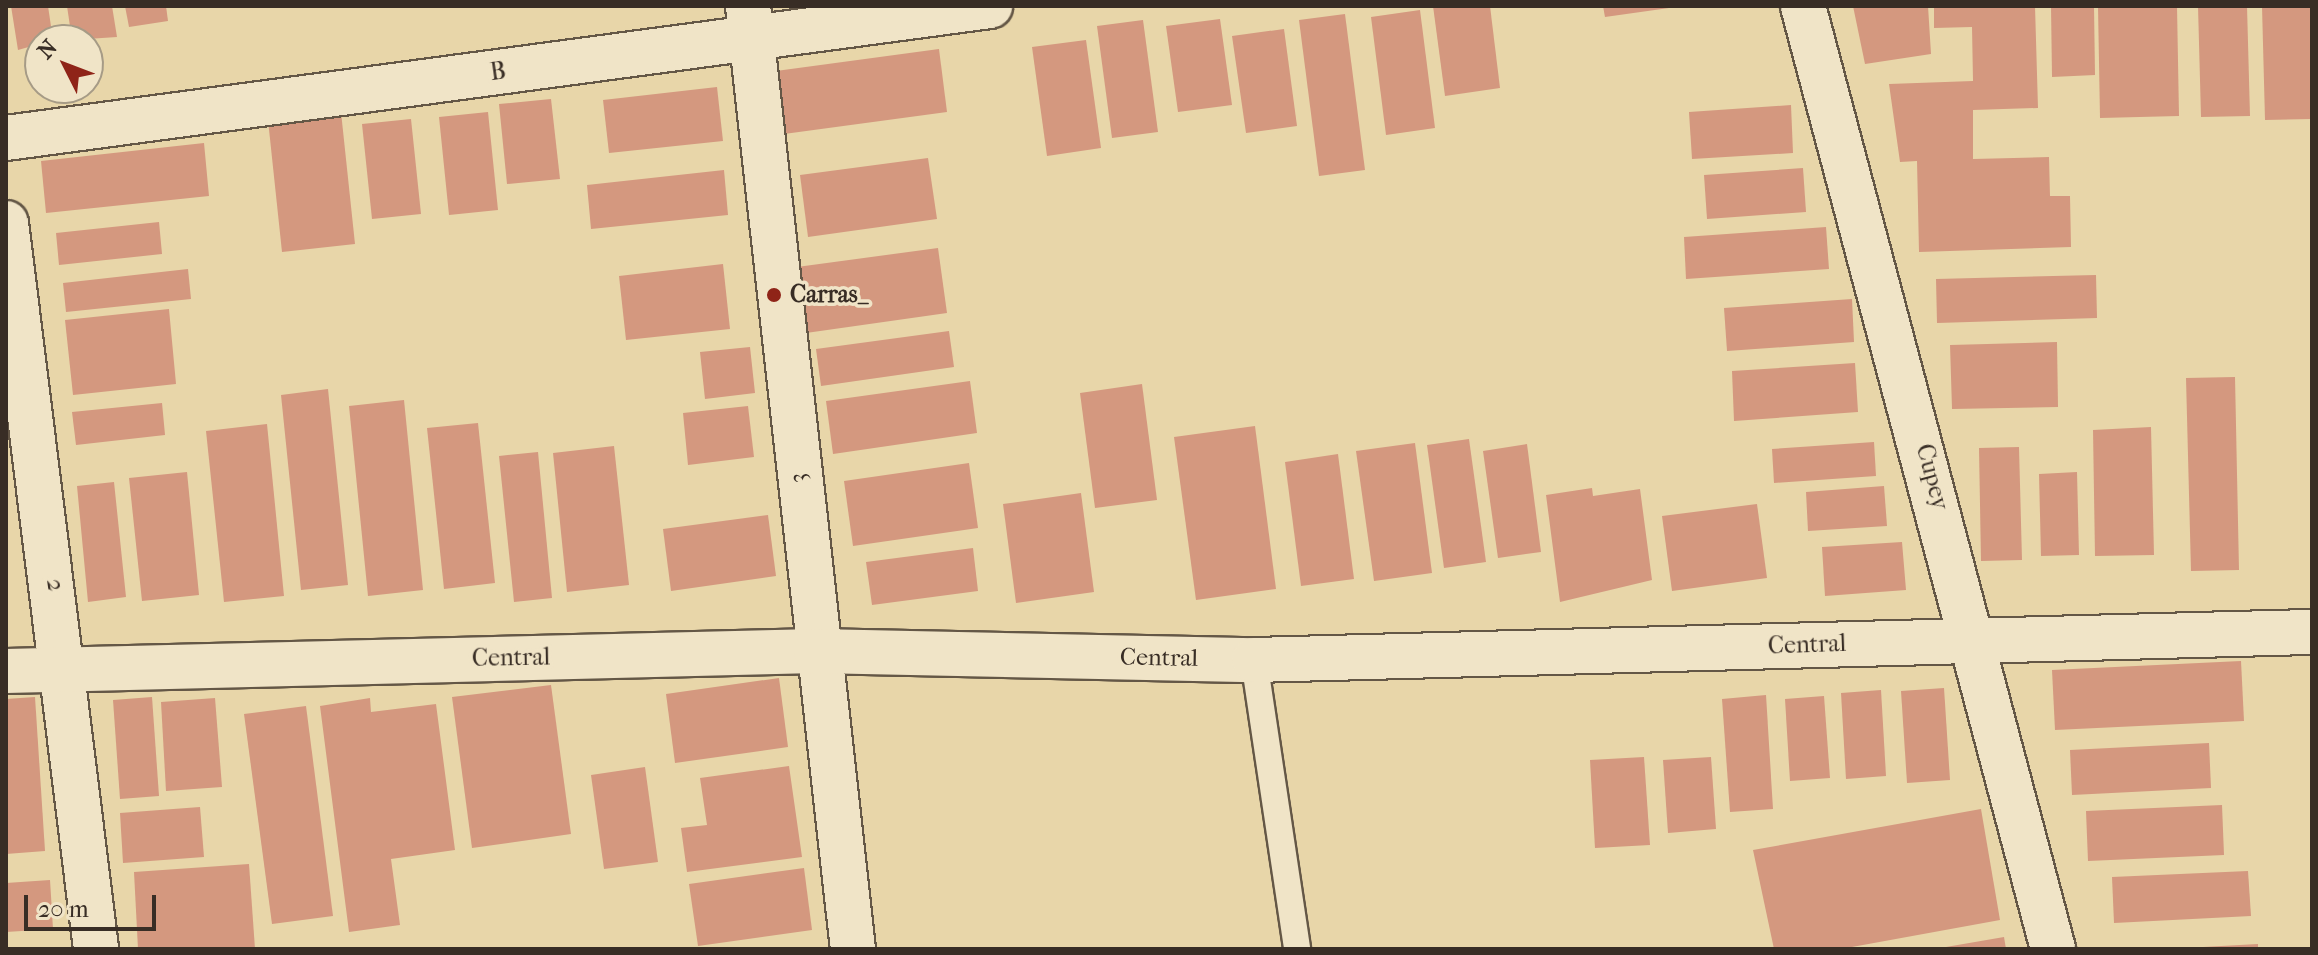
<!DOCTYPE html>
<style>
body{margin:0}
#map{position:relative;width:2318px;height:955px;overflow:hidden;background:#e8d6a9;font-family:"IM FELL French Canon",serif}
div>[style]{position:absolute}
.building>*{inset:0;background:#d4987f}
.roads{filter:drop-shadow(2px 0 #645746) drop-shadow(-2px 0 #645746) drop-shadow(0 2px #645746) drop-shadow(0 -2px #645746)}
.lane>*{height:26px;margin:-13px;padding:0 13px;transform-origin:13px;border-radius:13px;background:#f0e4c7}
.street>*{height:44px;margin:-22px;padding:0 22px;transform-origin:22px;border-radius:22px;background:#f0e4c7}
.secondary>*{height:44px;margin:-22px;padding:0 22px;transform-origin:22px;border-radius:22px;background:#f0e4c7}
.dots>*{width:22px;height:22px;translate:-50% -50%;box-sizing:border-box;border:4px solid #f0e4c7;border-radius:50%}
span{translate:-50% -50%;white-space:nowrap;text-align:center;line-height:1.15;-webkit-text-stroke:7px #f0e4c7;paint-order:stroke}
.street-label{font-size:24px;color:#382d25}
.poi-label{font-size:24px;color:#382d25;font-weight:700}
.left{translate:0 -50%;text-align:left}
.frame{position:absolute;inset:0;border:8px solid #382d25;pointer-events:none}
.north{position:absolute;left:24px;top:24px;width:80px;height:80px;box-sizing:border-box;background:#f0e4c7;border:2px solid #a69b86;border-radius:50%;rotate:312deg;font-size:22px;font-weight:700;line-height:32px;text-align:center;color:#382d25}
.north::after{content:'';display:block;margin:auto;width:28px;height:36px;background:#8f2418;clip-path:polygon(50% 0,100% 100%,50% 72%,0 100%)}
.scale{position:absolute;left:24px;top:895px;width:132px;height:36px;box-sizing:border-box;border:4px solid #382d25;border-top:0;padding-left:10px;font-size:24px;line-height:28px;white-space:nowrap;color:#382d25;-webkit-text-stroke:6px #f0e4c7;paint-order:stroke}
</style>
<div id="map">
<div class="building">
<i style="clip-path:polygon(11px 6px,48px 6px,53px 40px,18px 50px)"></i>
<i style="clip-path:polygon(67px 6px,112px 6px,117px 37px,72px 40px)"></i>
<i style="clip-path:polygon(125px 6px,166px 6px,168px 21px,129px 27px)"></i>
<i style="clip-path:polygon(1433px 6px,1490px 6px,1500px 88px,1445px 96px)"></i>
<i style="clip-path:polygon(1603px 6px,1669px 6px,1669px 8px,1605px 17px)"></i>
<i style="clip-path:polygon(1853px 6px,1928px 6px,1931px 54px,1865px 64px)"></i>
<i style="clip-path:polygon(1934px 6px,2035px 6px,2038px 108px,1973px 110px,1973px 159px,2049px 157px,2050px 196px,2070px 196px,2071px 247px,1919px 252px,1917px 161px,1900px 162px,1889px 84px,1973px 81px,1972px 27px,1934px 28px)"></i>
<i style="clip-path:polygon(2051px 6px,2094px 6px,2095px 75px,2052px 77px)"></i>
<i style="clip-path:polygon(2098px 6px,2177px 6px,2179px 116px,2100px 118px)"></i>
<i style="clip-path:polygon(2198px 6px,2247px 6px,2250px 116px,2201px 117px)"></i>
<i style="clip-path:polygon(2262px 6px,2312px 6px,2312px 119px,2265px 120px)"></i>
<i style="clip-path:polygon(1420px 10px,1435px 128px,1386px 135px,1371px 17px)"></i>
<i style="clip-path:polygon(1345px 14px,1365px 170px,1319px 176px,1299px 20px)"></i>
<i style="clip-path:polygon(1220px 19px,1232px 105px,1178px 112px,1166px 26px)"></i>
<i style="clip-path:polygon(1143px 20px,1158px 132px,1112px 138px,1097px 26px)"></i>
<i style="clip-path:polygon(1284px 29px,1297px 126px,1246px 133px,1232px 36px)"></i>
<i style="clip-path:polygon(1086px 40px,1101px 148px,1047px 156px,1032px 47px)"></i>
<i style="clip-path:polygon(939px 49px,947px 112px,784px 134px,776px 71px)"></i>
<i style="clip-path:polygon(717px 87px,723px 141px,609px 153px,603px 100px)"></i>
<i style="clip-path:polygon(551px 99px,560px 179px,507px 184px,499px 104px)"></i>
<i style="clip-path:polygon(1791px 105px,1793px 153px,1692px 159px,1689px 112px)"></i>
<i style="clip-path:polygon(341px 112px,355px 244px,282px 252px,268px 120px)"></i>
<i style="clip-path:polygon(488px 112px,498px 210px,449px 215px,439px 117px)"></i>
<i style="clip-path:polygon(411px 119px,421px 214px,372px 219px,362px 124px)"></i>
<i style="clip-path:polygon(204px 143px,209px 196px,46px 213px,41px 161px)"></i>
<i style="clip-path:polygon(928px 158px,937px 219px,808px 237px,800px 175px)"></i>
<i style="clip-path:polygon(1803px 168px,1806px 212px,1707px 219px,1704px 175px)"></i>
<i style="clip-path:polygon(724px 170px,728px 215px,591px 229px,587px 185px)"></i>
<i style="clip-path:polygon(159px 222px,162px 254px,59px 265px,56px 233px)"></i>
<i style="clip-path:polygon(1826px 227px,1829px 269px,1686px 279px,1684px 237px)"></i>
<i style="clip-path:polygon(938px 248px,947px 313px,806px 333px,797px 267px)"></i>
<i style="clip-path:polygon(723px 264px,730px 329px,626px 340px,619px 276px)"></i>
<i style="clip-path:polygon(188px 269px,191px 299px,66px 312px,63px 283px)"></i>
<i style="clip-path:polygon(2096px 275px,2097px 318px,1937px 323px,1936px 279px)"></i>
<i style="clip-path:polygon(1852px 299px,1854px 342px,1727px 351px,1724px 308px)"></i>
<i style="clip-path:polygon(169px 309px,176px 384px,73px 395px,65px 320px)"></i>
<i style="clip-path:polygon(949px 331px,954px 367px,821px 386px,816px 349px)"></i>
<i style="clip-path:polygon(2057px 342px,2058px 407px,1952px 409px,1950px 345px)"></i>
<i style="clip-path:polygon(750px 347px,755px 393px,705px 399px,700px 352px)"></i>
<i style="clip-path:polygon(1855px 363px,1858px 412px,1734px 421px,1732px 371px)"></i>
<i style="clip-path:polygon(2235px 377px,2239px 570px,2191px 571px,2186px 378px)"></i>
<i style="clip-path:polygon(970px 381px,977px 433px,833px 454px,826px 401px)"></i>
<i style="clip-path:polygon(1142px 384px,1157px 500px,1095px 508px,1080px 393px)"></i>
<i style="clip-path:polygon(328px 389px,348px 585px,301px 590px,281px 395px)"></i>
<i style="clip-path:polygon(404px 400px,423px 590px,368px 596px,349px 406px)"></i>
<i style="clip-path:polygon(162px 403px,165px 435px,76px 445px,72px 412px)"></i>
<i style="clip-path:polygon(748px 406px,754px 457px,688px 465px,683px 413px)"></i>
<i style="clip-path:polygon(478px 423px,495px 583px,444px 589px,427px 428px)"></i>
<i style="clip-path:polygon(267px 424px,284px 596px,224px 602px,206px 431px)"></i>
<i style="clip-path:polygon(1255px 426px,1276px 589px,1196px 600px,1174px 437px)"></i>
<i style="clip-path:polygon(2151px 427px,2154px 555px,2095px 556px,2093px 430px)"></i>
<i style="clip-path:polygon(1469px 439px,1486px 562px,1444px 568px,1427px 445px)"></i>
<i style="clip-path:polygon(1874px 442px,1876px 476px,1774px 483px,1772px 449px)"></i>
<i style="clip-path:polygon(1415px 443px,1432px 573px,1374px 581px,1356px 451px)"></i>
<i style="clip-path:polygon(1527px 444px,1541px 552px,1498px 558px,1483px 451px)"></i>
<i style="clip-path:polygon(614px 446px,629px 585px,567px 592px,553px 453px)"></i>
<i style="clip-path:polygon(2019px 447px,2022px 560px,1981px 561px,1979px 448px)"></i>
<i style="clip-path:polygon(538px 452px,552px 598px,514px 602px,499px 456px)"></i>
<i style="clip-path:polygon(1338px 454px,1354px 579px,1301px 586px,1285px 462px)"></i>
<i style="clip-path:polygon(969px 463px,978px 528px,853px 546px,844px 481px)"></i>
<i style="clip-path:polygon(187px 472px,199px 595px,142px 601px,129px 478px)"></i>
<i style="clip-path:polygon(2077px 472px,2079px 555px,2041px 556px,2039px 474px)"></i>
<i style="clip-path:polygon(114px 482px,126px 597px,88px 602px,77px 486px)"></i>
<i style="clip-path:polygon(1884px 486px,1887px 526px,1808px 531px,1806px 492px)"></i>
<i style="clip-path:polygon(1592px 488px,1593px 496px,1640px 489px,1652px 580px,1560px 602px,1546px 495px)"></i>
<i style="clip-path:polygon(1081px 493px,1094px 592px,1016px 603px,1003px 504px)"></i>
<i style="clip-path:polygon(1757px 504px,1767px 578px,1672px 591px,1662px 516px)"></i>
<i style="clip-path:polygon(768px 515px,776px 576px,671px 591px,663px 529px)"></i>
<i style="clip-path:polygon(1902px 542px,1906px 590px,1825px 596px,1822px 547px)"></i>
<i style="clip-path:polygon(973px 548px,978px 591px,872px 605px,866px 562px)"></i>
<i style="clip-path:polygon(2241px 661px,2244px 721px,2055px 730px,2052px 670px)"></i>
<i style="clip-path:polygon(779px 678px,788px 747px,675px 763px,666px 694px)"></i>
<i style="clip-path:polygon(551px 685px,571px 834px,472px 848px,452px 697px)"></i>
<i style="clip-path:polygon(1944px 688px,1950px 780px,1907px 783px,1901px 691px)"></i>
<i style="clip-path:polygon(1881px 690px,1886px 776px,1846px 779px,1841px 693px)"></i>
<i style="clip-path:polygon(1766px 695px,1773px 809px,1730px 812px,1722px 699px)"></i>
<i style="clip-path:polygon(1824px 696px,1830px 778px,1790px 781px,1785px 699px)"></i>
<i style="clip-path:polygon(35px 697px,45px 851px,6px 854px,6px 699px)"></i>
<i style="clip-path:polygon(152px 697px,159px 796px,120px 799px,113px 700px)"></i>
<i style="clip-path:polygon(215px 698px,222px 787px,166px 791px,161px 702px)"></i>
<i style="clip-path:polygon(370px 698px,371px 712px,436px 704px,455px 850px,391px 859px,400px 925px,349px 932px,320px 706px)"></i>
<i style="clip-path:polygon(306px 706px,333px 916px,272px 924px,244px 714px)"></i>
<i style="clip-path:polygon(2209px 743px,2211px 788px,2072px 795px,2070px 750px)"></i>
<i style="clip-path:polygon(1644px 757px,1650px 845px,1595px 848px,1590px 760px)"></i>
<i style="clip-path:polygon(1711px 757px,1716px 829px,1668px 833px,1663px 760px)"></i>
<i style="clip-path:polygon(789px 766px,802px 857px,687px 872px,681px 828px,707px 825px,700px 778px)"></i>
<i style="clip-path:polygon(645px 767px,658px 862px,604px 869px,591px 775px)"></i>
<i style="clip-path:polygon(2222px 805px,2224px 855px,2088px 861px,2086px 811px)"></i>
<i style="clip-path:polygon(200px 807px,204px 857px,123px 863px,120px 813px)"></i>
<i style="clip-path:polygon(1981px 809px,2000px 920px,1841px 949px,1774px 949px,1753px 850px)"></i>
<i style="clip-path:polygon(249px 864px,255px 949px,138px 949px,134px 872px)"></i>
<i style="clip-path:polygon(804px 868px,812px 930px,698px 946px,689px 884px)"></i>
<i style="clip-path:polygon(2248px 871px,2251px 916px,2114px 923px,2112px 877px)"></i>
<i style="clip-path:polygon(50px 880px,53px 929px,6px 932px,6px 883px)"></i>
<i style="clip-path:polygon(2004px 937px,2006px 949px,1946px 949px,1946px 947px)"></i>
<i style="clip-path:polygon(2258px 944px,2258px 949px,2203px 949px,2203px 947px)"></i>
</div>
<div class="roads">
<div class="lane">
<i style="left:1254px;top:660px;width:292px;rotate:81.5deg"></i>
</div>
<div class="street">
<i style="left:748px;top:6px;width:949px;rotate:83.65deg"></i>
<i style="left:6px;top:138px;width:993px;rotate:-7.64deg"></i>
<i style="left:6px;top:223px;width:732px;rotate:82.93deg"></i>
<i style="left:6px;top:671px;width:810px;rotate:-1.41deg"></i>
<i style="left:816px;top:651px;width:438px;rotate:1.2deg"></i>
<i style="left:1254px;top:660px;width:1058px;rotate:-1.52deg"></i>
</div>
<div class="secondary">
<i style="left:1803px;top:6px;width:976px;rotate:75.15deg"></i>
</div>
</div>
<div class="dots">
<i style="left:774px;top:295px;background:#8f2418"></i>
</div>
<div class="street-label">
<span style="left:498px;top:72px;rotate:-8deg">B</span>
<span style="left:1932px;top:477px;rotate:75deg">Cupey</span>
<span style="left:798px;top:478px;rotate:-96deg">3</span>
<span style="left:55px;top:585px;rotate:82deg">2</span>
<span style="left:1807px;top:645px;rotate:-2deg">Central</span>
<span style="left:511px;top:658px;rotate:-1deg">Central</span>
<span style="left:1159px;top:658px;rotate:1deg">Central</span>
</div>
<div class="poi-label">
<span class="left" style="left:790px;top:295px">Carras_</span>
</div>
<div class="frame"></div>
<div class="north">N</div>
<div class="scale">20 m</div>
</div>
